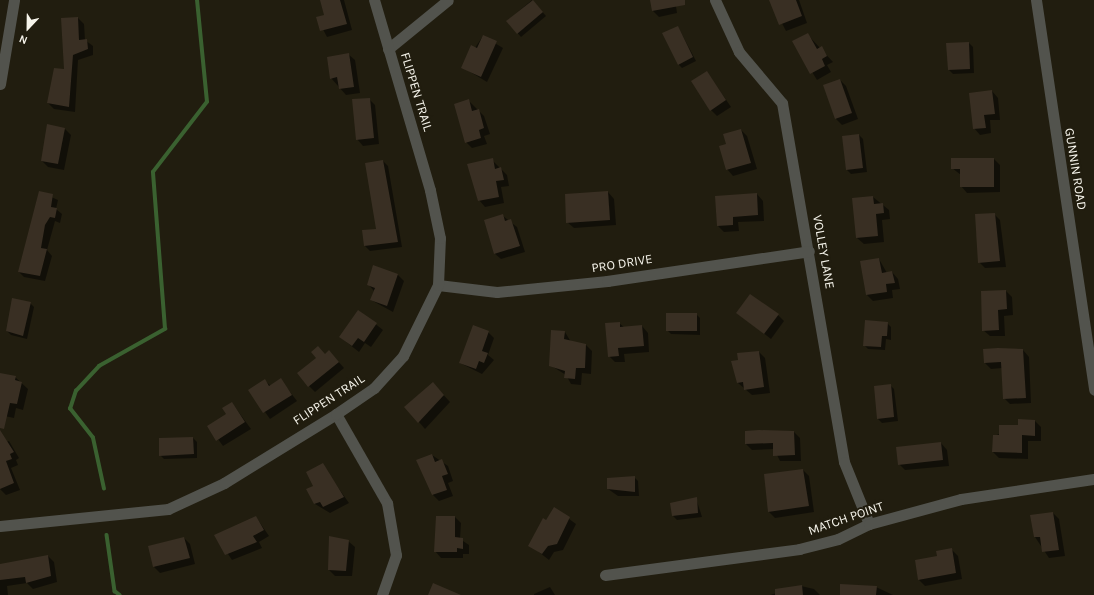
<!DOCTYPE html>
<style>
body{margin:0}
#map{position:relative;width:1094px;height:595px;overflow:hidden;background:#211d0f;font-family:Karla,sans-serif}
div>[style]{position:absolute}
.shadow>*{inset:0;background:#0007}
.stream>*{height:3.5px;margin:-1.75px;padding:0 1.75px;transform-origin:1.75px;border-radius:1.75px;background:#3a6130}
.building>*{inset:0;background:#392f23}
.street>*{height:11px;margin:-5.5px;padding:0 5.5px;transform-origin:5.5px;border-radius:5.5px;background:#52534d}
span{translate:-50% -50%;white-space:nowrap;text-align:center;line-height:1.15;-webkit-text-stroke:4px #211d0f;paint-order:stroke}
.street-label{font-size:13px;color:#f6f4eb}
.north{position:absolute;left:8px;top:8px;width:40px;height:40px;-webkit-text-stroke:3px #211d0f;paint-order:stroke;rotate:202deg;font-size:11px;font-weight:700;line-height:16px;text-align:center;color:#f6f4eb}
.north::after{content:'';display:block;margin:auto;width:14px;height:18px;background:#f6f4eb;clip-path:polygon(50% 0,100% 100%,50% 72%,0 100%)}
</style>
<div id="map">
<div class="shadow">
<i style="clip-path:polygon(321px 0,344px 0,352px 30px,327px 37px,317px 18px,326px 16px)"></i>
<i style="clip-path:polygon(532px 0,546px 16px,521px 37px,507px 21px)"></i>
<i style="clip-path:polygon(651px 0,675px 0,677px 13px,659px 17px,653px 11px)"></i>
<i style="clip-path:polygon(770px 0,799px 0,807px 23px,786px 31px)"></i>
<i style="clip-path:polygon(78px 18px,84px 24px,85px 40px,93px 46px,93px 55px,78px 60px,75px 112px,54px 109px,48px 103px,65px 70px)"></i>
<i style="clip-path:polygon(678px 27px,696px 61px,682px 68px,678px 64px)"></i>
<i style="clip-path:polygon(807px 34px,833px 62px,827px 65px,831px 72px,817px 80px,793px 41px)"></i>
<i style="clip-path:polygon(483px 36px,503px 48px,487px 82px,462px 67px)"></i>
<i style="clip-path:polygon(969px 43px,973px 47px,974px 73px,953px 74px,949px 70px,947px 44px)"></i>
<i style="clip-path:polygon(348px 54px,355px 60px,360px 93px,346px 95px,331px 78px)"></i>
<i style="clip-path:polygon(707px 72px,731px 107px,717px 116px,711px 110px)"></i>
<i style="clip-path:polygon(840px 80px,846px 86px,858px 119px,842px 125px,836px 119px)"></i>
<i style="clip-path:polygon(992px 91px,998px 98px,1000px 120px,990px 120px,991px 133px,980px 135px,974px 128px)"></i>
<i style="clip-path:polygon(369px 99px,375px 105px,379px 144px,363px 146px,357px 139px)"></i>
<i style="clip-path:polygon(469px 101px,484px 116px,490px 134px,484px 136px,487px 144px,472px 148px,466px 142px)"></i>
<i style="clip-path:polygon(65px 129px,71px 135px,64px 170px,48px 167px,42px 161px)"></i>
<i style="clip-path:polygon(741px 130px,747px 136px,757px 169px,733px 176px,727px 169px,727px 145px)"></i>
<i style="clip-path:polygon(859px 135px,863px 139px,867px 172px,851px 174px,847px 170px)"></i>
<i style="clip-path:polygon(994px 159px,1000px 165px,1000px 192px,967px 193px,961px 186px,961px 175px,952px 168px)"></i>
<i style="clip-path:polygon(492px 160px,507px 175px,509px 186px,501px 187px,504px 203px,485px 207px,479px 200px)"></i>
<i style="clip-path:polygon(383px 161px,388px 166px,402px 247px,370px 251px,365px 246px,363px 231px,377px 230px)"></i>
<i style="clip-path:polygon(40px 192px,58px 200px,56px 209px,62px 214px,60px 223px,55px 221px,47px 250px,52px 256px,45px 281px,24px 277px,19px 272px)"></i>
<i style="clip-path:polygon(608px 192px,614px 199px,616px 225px,574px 228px,567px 222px)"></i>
<i style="clip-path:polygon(757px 194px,763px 201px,764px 221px,738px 222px,739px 231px,724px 232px,718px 226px)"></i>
<i style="clip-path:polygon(873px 197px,889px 210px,890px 219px,882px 220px,884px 242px,864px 244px,857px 238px)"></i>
<i style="clip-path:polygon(994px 214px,1000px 220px,1006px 267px,985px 268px,979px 262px)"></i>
<i style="clip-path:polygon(503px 216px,517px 227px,525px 252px,501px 259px,494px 253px)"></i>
<i style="clip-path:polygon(879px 259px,887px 273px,892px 272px,898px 279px,900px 289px,892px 290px,893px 298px,873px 301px,867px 295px,861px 262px)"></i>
<i style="clip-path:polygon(374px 267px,398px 275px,404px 281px,393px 312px,371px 300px,374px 291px,368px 284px)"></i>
<i style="clip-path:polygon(1006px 291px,1012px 297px,1013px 315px,1004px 316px,1005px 336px,990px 336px,983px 330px)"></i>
<i style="clip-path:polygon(30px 303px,34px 307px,27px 339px,11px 335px,7px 331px)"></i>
<i style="clip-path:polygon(359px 311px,383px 330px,371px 347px,365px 343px,359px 352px,340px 337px)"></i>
<i style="clip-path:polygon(738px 313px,778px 315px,784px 321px,771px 339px)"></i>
<i style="clip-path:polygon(696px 314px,700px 318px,700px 335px,671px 334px,667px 330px)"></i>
<i style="clip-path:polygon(619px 323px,625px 328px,642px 326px,648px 333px,649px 352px,624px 354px,625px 362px,615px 362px,609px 356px)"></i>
<i style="clip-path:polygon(887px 323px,891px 327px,891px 340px,886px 339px,885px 350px,868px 349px,864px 345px)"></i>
<i style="clip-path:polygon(488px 332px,494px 338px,488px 355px,494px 360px,482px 374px,460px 363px)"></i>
<i style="clip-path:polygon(565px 332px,571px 342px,586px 345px,592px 351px,591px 374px,582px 373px,581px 385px,571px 384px,566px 375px,550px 365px)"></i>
<i style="clip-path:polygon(1023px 350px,1029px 357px,1031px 403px,1010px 404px,1004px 398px,1002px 368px,991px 369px,985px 363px)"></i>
<i style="clip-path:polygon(329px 351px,344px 368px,315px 392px,309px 386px)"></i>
<i style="clip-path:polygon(759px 352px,765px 358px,770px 393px,752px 395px,738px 383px,739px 360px)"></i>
<i style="clip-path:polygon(0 374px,15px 377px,28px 389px,23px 410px,16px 408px,14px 418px,0 415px)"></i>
<i style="clip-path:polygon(281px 380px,297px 401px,270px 419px,250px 391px,265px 381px,271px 386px)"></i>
<i style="clip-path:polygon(890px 385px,894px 389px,898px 421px,882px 423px,878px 419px)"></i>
<i style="clip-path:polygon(439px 390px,450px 402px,425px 429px,406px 407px)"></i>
<i style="clip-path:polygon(232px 403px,251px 429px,223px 446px,209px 427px,228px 415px)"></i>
<i style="clip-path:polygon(1019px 420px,1035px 421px,1041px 427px,1041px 441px,1028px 441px,1028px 459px,999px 458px,993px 452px,994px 436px,1019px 426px)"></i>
<i style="clip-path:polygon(746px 432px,794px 432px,800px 438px,801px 461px,780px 461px,774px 449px,752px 450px,746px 444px)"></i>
<i style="clip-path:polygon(193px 438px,197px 442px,197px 458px,164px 459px,160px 455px)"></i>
<i style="clip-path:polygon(9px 441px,19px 458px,16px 460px,18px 465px,11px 468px,20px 490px,6px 495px,0 489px,0 444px)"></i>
<i style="clip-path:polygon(941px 443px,947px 450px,949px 466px,905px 470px,899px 464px)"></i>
<i style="clip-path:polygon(432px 455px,448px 466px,453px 481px,448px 483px,453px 496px,439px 501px,433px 495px)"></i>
<i style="clip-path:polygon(322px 465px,349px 503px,330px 513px,315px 504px,308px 489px,314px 486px)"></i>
<i style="clip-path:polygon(803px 470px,809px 476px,814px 512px,775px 518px,769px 512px,765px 475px)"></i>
<i style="clip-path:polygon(634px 477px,638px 481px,639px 496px,618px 496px,608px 489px)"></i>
<i style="clip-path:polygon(696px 498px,702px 517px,677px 520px,673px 516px)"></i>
<i style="clip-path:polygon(554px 508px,576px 524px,563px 550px,554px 552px,549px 560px,530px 545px)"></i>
<i style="clip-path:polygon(1053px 513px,1059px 519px,1065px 556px,1049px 558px,1035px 537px)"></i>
<i style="clip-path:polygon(256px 517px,269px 536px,259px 542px,262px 548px,232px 560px,216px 536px)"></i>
<i style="clip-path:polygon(455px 517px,461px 523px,460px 539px,469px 545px,469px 554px,463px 554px,463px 558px,441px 558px,435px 551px)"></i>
<i style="clip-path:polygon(184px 538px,190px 544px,195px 564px,160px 573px,154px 567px)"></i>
<i style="clip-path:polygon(348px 541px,355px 547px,352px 576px,335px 576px,329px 570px)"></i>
<i style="clip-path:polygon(951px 549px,958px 556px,962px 579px,925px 586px,919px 580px,938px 557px)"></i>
<i style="clip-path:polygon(48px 556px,54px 562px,57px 582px,33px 589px,27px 583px,7px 586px,8px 595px,0 595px,0 566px)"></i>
<i style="clip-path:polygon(801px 586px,814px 589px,820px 595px,770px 595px)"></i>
<i style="clip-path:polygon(550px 587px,555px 595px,534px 595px,534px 594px)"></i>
<i style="clip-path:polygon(876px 587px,893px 595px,841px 595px)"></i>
</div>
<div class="stream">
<i style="left:104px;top:489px;width:52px;rotate:-102.2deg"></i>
<i style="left:93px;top:438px;width:37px;rotate:-128deg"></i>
<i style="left:70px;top:409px;width:19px;rotate:-72deg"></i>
<i style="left:76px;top:391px;width:34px;rotate:-47deg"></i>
<i style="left:99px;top:366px;width:76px;rotate:-29.3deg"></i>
<i style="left:165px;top:329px;width:157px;rotate:-94.4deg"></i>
<i style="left:153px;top:172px;width:88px;rotate:-52.4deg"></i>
<i style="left:207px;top:102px;width:102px;rotate:-95.6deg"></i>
<i style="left:107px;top:535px;width:57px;rotate:81.9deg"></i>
<i style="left:115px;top:591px;width:6px;rotate:39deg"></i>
</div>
<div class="building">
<i style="clip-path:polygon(320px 0,340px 0,347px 24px,320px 31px,316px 17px,324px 15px)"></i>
<i style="clip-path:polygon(533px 0,543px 12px,517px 34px,506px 21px)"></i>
<i style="clip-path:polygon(650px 0,685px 0,685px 5px,652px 11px)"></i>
<i style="clip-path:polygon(769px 0,796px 0,802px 16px,779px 25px)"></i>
<i style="clip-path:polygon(78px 17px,79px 40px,87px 39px,88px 49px,73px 55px,69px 107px,47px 103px,54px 68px,64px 69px,61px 18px)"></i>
<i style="clip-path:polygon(678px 26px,693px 57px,678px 65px,662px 33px)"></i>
<i style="clip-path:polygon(808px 33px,817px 49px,822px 46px,827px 56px,822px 59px,825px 66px,810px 74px,792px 41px)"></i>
<i style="clip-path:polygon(483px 35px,497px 41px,481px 77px,461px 68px,471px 45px,477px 48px)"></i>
<i style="clip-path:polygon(969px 42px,970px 69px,948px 70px,946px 43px)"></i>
<i style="clip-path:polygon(349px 53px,354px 87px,339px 89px,337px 77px,330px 79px,327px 57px)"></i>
<i style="clip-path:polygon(707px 71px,726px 100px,710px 111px,691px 81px)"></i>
<i style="clip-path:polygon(840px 79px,852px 113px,835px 119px,823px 85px)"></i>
<i style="clip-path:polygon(992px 90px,995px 114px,984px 115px,986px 128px,973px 129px,969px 93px)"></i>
<i style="clip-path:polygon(370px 98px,374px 138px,356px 140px,352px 99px)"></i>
<i style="clip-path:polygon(469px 99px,472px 111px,479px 109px,484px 128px,479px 130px,481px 138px,465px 143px,454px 104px)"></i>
<i style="clip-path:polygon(47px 124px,65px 128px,58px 164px,41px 161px)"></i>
<i style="clip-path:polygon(741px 129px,751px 163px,726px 170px,719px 146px,726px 144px,723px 134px)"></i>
<i style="clip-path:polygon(859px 134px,863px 168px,846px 170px,842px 136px)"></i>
<i style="clip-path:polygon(493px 158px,495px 169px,501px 167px,504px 180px,496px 181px,499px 197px,478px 201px,467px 164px)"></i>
<i style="clip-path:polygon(951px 158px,994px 158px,994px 187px,960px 187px,960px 169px,951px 169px)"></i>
<i style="clip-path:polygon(383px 160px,398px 242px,364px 246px,362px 230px,376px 229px,365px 163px)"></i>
<i style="clip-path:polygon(39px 191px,53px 194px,51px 207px,57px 208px,55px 218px,50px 217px,45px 225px,41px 248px,47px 249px,40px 276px,18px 272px)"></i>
<i style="clip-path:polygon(608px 191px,610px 220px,566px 223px,565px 194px)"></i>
<i style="clip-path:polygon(757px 193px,758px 215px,733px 217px,733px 225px,717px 226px,715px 196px)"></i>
<i style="clip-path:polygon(873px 196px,874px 204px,883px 203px,884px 213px,876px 214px,878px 236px,856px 238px,852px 198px)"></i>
<i style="clip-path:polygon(995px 213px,1000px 261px,978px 263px,975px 214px)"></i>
<i style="clip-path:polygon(503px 214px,505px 221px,511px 219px,520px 246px,494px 254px,484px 220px)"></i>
<i style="clip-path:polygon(879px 258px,882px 273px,892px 271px,895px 283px,886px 284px,887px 292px,866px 295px,860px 261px)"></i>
<i style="clip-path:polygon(373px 265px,398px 274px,387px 306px,370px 300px,375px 288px,367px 285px)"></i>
<i style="clip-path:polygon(1006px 290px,1007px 309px,998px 310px,999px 330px,982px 331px,981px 291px)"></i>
<i style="clip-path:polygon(750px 294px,779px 314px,764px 334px,736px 313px)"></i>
<i style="clip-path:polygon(12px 298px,31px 302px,23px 336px,6px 331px)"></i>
<i style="clip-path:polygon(358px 310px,377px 323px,364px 342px,358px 338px,352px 346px,339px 337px)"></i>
<i style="clip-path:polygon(666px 313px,697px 313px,697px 331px,666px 331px)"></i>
<i style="clip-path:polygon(865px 320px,888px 322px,887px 336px,882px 336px,881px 347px,863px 346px)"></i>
<i style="clip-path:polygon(620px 322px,620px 327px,642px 325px,644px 346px,618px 348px,619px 356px,608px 357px,605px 323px)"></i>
<i style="clip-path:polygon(473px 325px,489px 331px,482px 351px,488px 353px,484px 363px,479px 361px,476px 369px,459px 363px)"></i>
<i style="clip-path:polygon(551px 330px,565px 331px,564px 339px,586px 344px,585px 368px,576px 368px,575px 379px,564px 378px,565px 371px,549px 366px)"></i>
<i style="clip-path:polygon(318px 346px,325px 354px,329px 350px,339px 362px,308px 387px,297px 373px,316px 358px,311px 352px)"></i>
<i style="clip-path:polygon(998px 348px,1023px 349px,1026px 398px,1003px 399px,1001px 362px,984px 363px,983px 349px)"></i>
<i style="clip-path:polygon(759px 351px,764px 387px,744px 390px,743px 382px,737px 383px,731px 361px,738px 360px,737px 353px)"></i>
<i style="clip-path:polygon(0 373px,16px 376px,15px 380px,22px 382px,17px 404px,10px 403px,4px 429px,0 428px)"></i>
<i style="clip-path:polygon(281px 378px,292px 395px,263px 413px,248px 390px,265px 379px,269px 386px)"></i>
<i style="clip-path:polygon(433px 382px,444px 395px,418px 423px,404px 407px)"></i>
<i style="clip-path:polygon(891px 384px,894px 417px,877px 419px,874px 386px)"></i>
<i style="clip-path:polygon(232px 402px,245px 422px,216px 441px,207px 426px,226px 414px,222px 408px)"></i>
<i style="clip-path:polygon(1018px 419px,1035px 420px,1035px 436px,1022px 435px,1022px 453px,992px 452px,993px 435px,999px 435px,999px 425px,1018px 425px)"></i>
<i style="clip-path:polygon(0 430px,14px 452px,10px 454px,12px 459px,6px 461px,14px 483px,0 489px)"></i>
<i style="clip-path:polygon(759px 430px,794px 431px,795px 455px,773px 456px,773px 443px,745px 444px,745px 431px)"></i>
<i style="clip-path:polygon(193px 437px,194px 454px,159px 456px,159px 438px)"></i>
<i style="clip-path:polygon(941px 442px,943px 460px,898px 465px,896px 447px)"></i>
<i style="clip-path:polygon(432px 454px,435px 462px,442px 459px,448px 474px,442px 476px,447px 490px,432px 495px,416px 460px)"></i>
<i style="clip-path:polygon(323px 463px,344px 497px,323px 507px,320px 502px,314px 504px,306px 489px,313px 486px,306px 472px)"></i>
<i style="clip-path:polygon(803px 469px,809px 506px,768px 512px,764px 474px)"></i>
<i style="clip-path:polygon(635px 476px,635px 492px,607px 489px,607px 478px)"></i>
<i style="clip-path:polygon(697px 497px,698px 513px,672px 516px,670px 503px)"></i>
<i style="clip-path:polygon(554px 507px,570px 517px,557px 544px,548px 546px,542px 554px,528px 546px,543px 518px,546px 520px)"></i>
<i style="clip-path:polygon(1053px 512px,1059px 550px,1042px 552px,1040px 537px,1034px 537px,1030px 515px)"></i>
<i style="clip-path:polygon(256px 516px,264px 530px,253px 536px,257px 542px,225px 555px,214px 535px)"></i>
<i style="clip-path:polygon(436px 516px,455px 516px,455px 537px,463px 538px,463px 549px,457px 548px,457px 552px,434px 552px)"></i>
<i style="clip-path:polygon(329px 536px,349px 540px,346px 571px,328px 570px)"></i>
<i style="clip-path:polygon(184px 537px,190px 558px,153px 567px,148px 546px)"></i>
<i style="clip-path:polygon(952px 548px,956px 573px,918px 580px,915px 560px,937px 556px,936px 551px)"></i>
<i style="clip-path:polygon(48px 555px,51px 576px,26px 583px,25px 577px,0 580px,0 564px)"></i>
<i style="clip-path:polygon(433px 583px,461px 595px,428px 595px)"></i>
<i style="clip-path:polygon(840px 584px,877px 586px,876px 595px,840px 595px)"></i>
<i style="clip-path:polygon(802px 585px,803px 595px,775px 595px,775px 589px)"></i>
</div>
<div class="street">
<i style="left:715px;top:0;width:57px;rotate:65.2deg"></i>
<i style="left:739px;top:52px;width:67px;rotate:49.9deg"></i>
<i style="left:782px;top:103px;width:364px;rotate:80.2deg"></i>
<i style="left:844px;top:462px;width:67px;rotate:68deg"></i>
<i style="left:1036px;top:0;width:394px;rotate:81.5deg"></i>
<i style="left:388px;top:49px;width:77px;rotate:-39.2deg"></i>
<i style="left:0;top:84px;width:85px;rotate:-80.5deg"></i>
<i style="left:438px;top:285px;width:59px;rotate:6.8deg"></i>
<i style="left:497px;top:292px;width:111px;rotate:-5.7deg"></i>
<i style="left:607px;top:281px;width:204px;rotate:-8.4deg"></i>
<i style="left:336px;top:414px;width:103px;rotate:60.2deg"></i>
<i style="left:387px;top:503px;width:53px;rotate:80.2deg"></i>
<i style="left:396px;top:555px;width:42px;rotate:109.3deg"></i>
<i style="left:0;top:526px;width:169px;rotate:-5.8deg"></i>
<i style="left:168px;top:509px;width:62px;rotate:-24.9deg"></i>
<i style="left:224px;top:483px;width:132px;rotate:-31.6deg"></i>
<i style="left:336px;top:414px;width:46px;rotate:-34.4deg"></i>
<i style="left:374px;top:388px;width:43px;rotate:-47.8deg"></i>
<i style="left:403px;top:356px;width:79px;rotate:-63.8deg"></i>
<i style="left:438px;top:285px;width:47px;rotate:-87.6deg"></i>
<i style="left:440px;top:238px;width:49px;rotate:-101.8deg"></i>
<i style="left:430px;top:190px;width:198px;rotate:-106.4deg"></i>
<i style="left:605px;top:575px;width:196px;rotate:-7.6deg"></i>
<i style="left:799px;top:549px;width:40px;rotate:-14.4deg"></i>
<i style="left:838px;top:539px;width:34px;rotate:-26deg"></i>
<i style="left:869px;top:524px;width:95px;rotate:-15.2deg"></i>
<i style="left:961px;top:499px;width:134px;rotate:-8.6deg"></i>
</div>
<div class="street-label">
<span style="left:416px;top:92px;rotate:73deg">FLIPPEN TRAIL</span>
<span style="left:1075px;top:169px;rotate:81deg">GUNNIN ROAD</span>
<span style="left:823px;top:252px;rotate:80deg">VOLLEY LANE</span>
<span style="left:622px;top:264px;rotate:-9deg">PRO DRIVE</span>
<span style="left:329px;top:400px;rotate:-33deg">FLIPPEN TRAIL</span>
<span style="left:846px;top:519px;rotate:-19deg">MATCH POINT</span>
</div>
<div class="north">N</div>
</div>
